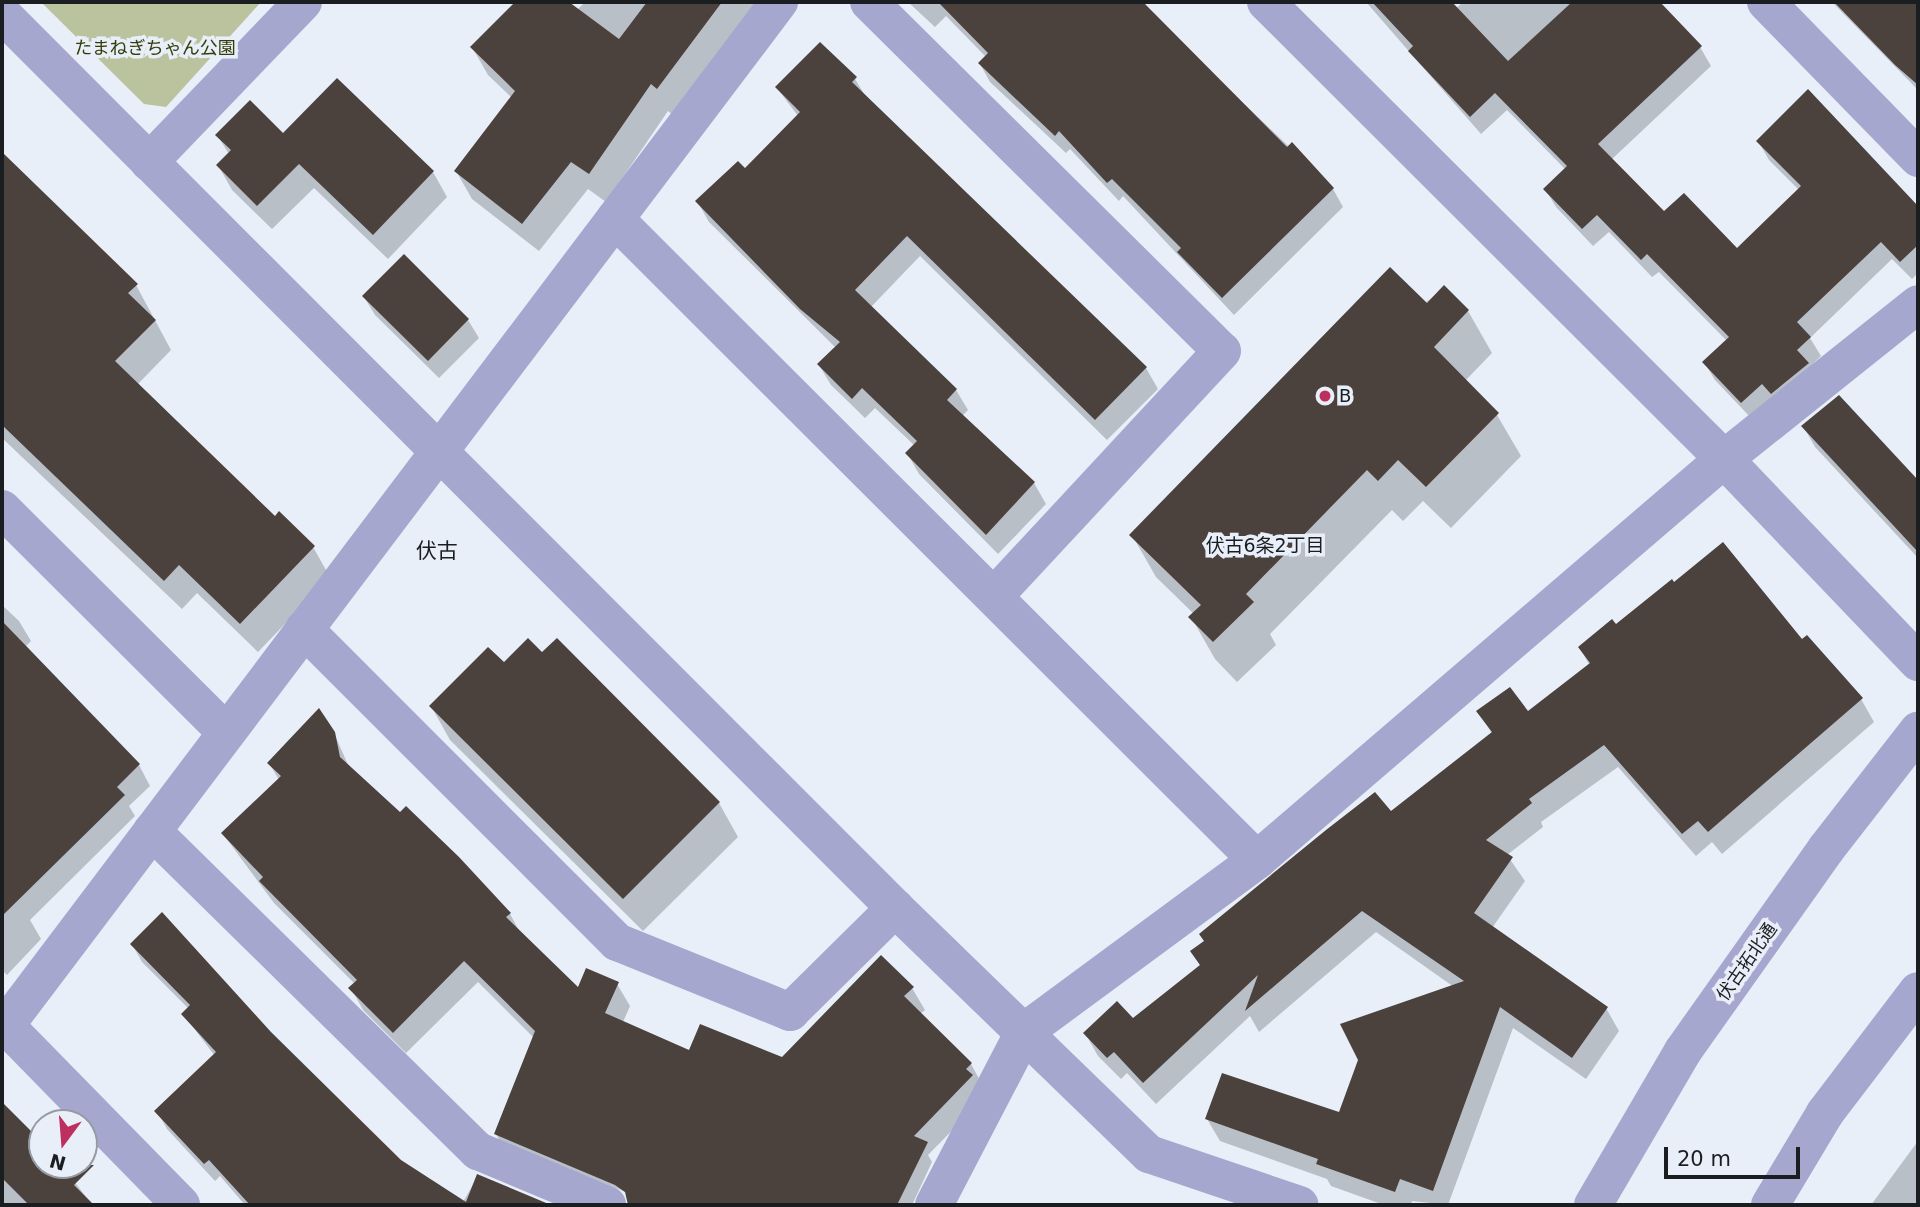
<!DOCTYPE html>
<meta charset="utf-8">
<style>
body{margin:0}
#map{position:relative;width:1920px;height:1207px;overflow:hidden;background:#e8eff9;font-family:"DejaVu Sans","Noto Sans JP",sans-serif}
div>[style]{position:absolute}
.green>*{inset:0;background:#bac29e}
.shadow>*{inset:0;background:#0003}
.building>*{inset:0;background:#4b413d}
.minor>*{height:38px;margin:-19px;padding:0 19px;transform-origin:19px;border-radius:19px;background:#a6a7ce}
.dots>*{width:19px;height:19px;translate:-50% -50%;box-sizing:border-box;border:4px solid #e8eff9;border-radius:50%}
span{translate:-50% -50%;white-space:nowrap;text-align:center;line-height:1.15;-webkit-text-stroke:7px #e8eff9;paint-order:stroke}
.park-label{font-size:18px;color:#353c05}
.poi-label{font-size:18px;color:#1b1e21}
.left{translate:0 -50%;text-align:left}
.street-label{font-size:18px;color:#1b1e21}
.neighbourhood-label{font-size:19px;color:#1b1e21}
.quarter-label{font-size:21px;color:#1b1e21}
.frame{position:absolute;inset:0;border:4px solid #1b1e21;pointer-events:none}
.north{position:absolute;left:28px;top:1109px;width:70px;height:70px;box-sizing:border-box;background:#e8eff9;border:2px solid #969ba3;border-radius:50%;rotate:196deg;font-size:19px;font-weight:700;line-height:28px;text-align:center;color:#1b1e21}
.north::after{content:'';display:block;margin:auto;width:24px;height:32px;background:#bd2f5d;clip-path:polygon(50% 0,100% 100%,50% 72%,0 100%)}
.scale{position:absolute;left:1664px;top:1147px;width:136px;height:32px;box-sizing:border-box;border:4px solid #1b1e21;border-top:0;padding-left:9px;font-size:21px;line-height:24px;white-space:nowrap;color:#1b1e21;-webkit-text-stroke:5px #e8eff9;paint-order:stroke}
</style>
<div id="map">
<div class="green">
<i style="clip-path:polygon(41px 2px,261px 2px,166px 107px,144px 104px)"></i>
</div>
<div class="shadow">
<i style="clip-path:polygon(532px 2px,565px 2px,577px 10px,585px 2px,760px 2px,674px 116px,668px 111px,606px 202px,588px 189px,539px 251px,472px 199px,456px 171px,512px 98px,488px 75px,472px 47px,514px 26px)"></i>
<i style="clip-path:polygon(908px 2px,1138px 2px,1333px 189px,1343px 207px,1234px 315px,1123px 196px,1119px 201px,1070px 149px,1066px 153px,990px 82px,980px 64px,986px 57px,946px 16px,935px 27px)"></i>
<i style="clip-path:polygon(1366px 2px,1442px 2px,1452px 12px,1463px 2px,1658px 2px,1700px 47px,1711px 66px,1611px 160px,1664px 213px,1737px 250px,1799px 190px,1769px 160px,1758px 141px,1808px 92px,1918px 209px,1918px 273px,1912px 279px,1892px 259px,1810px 338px,1821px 356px,1753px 420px,1715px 380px,1704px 362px,1727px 341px,1659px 272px,1652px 277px,1609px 232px,1593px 246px,1556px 207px,1545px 189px,1566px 170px,1507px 110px,1481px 134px)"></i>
<i style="clip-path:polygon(1832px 2px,1918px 2px,1918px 90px)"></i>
<i style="clip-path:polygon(855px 79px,866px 97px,1146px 368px,1158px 389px,1107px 440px,920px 256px,871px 307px,956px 390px,968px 410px,962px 416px,1034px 483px,1046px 504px,998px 554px,919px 474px,907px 453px,915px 446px,875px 408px,865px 418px,831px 385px,819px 365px,836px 348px,709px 222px,697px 201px,745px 170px,798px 116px,777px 88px)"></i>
<i style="clip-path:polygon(337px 81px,433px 172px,447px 197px,388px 259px,314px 188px,272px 229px,232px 190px,218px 165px,229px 154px,217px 135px,283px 136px)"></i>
<i style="clip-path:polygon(2px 155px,136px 285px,171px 350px,137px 385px,275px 518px,313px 547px,330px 577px,258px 652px,197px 593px,182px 609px,2px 438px)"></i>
<i style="clip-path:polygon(1444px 288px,1468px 311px,1492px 353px,1465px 381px,1497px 415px,1521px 456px,1451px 528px,1423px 501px,1403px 521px,1392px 510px,1270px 634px,1276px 645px,1237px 682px,1215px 659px,1191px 617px,1194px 614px,1156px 577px,1132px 535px)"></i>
<i style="clip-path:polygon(364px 297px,468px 320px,479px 338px,439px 378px,375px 315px)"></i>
<i style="clip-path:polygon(1839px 398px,1918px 483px,1918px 558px,1815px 447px,1803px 426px)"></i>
<i style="clip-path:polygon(2px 605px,19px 621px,31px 641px,26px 646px,139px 765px,150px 786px,129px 806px,135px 816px,30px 920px,41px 939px,7px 975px,2px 970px)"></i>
<i style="clip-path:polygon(1615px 626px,1802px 641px,1861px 699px,1874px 722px,1722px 854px,1712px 842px,1696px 856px,1618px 767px,1541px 822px,1543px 827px,1507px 855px,1525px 881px,1492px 928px,1606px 1008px,1619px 1031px,1586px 1079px,1513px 1028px,1448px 1205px,1412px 1201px,1411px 1205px,1384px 1205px,1331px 1186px,1327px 1179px,1220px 1141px,1207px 1119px,1340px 1114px,1454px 987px,1376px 932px,1259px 1032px,1250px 1016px,1156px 1104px,1127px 1073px,1121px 1079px,1098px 1056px,1085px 1033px,1133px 1020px,1201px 967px,1192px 951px,1391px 814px,1492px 734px,1479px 712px,1528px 713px,1590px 666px,1580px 648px)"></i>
<i style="clip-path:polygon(504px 665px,719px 803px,738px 837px,643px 931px,450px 740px,431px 706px)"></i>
<i style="clip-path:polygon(334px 733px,349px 767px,510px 914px,522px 936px,578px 990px,617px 984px,630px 1006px,623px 1022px,690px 1052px,783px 1059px,912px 988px,925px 1010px,920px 1014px,971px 1064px,983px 1086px,984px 1098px,928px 1155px,932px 1162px,912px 1205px,658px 1205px,581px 1174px,508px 1156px,496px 1134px,534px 1038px,478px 982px,406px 1053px,363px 1010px,351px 988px,355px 984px,274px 903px,223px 834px,279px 780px,269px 763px)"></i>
<i style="clip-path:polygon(132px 944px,269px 1033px,400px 1161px,463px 1202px,478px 1176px,546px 1205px,245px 1205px,220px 1176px,215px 1181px,167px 1129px,157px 1111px,215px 1056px,183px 1014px,189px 1009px,142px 962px)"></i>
<i style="clip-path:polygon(15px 1118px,42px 1145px,42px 1165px,62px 1165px,92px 1205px,2px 1205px,2px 1132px)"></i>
<i style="clip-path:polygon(1918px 1141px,1918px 1205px,1871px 1205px)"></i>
</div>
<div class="building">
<i style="clip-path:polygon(515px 2px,569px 2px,619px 39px,647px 2px,722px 2px,657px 89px,651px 84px,589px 174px,571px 162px,522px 224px,454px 171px,515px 91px,470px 47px)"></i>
<i style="clip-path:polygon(938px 2px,1143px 2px,1287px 147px,1292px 142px,1334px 188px,1222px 298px,1177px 252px,1181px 248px,1112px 179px,1107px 183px,1059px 131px,1055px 136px,978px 63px,988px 53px)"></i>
<i style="clip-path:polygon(1372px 2px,1452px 2px,1508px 61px,1572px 2px,1660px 2px,1702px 46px,1598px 144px,1664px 211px,1684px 193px,1737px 248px,1801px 186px,1756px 141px,1808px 89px,1918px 206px,1918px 245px,1900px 262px,1881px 242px,1797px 322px,1811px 337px,1797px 350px,1809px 363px,1771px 394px,1762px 384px,1741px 403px,1702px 362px,1729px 337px,1647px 254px,1641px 260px,1597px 215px,1582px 229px,1543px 189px,1567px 166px,1495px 93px,1470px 117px,1408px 51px,1413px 46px)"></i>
<i style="clip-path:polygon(1834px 2px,1918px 2px,1918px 85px,1895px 65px)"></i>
<i style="clip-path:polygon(820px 42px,857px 77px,852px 82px,1147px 367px,1095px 420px,907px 236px,855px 290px,957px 389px,947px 400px,1035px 482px,986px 535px,905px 453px,917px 441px,862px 388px,852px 399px,817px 364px,840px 342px,800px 309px,695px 201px,738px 161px,745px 168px,800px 112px,775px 87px)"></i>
<i style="clip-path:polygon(337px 78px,434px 171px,373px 235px,299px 164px,257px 206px,216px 165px,231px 150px,215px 135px,250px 100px,283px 133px)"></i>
<i style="clip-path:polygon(2px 152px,138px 284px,128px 293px,156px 320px,115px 361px,275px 516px,279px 511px,315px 546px,240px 624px,179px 565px,164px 581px,2px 425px)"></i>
<i style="clip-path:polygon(404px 254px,469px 319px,428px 361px,362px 296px)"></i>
<i style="clip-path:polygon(1390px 267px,1427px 303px,1444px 285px,1469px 310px,1434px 347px,1499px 413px,1426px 487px,1398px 460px,1378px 481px,1367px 470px,1246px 594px,1254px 602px,1213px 642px,1188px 617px,1201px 605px,1129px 535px)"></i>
<i style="clip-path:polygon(1839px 395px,1918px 480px,1918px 552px,1801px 426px)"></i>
<i style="clip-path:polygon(1723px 542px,1802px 639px,1807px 635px,1863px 698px,1708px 832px,1698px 821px,1682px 834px,1604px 745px,1529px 799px,1532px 803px,1486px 840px,1513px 857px,1474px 913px,1608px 1007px,1572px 1058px,1500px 1007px,1433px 1191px,1400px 1179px,1395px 1192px,1316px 1164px,1318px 1159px,1205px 1119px,1222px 1073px,1339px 1112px,1358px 1060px,1340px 1024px,1464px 981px,1362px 911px,1245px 1011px,1258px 975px,1143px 1083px,1114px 1052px,1107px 1058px,1083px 1033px,1117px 1001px,1133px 1018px,1200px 965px,1190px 951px,1204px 941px,1199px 934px,1326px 830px,1375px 792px,1391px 811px,1492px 732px,1476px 711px,1510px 687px,1528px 711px,1590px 663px,1578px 647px,1612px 619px,1616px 624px,1672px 579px,1674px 582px)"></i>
<i style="clip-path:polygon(2px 621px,140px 764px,117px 787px,125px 795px,2px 916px)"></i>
<i style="clip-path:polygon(528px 638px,542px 652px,557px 638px,720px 802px,623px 899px,429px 706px,488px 647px,504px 662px)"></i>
<i style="clip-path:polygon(319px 708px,335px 732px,340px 757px,400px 812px,406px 806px,459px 857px,511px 913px,506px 917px,578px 987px,586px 968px,619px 982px,605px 1013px,689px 1050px,700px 1024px,782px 1057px,881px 955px,914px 987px,904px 996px,972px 1063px,966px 1069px,973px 1075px,914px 1136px,928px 1142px,897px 1205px,628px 1205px,625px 1192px,615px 1185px,494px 1134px,535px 1031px,464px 961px,393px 1033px,348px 988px,357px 980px,259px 881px,263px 877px,221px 833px,281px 776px,267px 763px)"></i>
<i style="clip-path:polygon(162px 912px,271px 1032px,401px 1160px,466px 1202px,477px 1174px,551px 1205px,250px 1205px,209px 1160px,204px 1164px,154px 1111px,216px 1052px,181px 1014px,190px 1005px,130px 944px)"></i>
<i style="clip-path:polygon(2px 1102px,42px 1142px,42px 1165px,94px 1165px,74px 1185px,94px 1205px,29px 1205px,2px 1178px)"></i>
</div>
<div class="minor">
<i style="left:869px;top:2px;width:496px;rotate:44.7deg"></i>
<i style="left:1222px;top:351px;width:333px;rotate:132.9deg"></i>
<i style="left:1266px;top:2px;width:647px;rotate:44.94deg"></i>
<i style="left:1724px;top:459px;width:281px;rotate:46.3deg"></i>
<i style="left:1766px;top:2px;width:218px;rotate:45.7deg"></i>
<i style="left:2px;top:14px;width:1264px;rotate:45.03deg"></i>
<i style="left:895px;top:908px;width:354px;rotate:44.1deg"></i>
<i style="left:1149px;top:1154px;width:159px;rotate:18.7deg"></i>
<i style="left:149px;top:162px;width:222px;rotate:-46.1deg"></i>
<i style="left:615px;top:219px;width:907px;rotate:44.96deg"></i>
<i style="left:2px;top:509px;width:316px;rotate:44.9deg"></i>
<i style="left:304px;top:629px;width:443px;rotate:45deg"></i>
<i style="left:617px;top:942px;width:187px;rotate:22deg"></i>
<i style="left:790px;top:1012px;width:148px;rotate:-44.7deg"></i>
<i style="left:152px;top:831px;width:457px;rotate:44.5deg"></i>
<i style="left:478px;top:1151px;width:140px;rotate:22.7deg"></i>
<i style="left:2px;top:1022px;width:256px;rotate:45.6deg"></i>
<i style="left:2px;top:1030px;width:1289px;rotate:-52.92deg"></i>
<i style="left:934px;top:1205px;width:195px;rotate:-62.5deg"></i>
<i style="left:1024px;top:1032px;width:290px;rotate:-36.4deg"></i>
<i style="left:1257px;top:860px;width:616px;rotate:-40.65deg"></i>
<i style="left:1724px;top:459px;width:248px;rotate:-38.6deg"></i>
<i style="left:1593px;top:1205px;width:178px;rotate:-59.7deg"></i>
<i style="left:1683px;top:1051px;width:247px;rotate:-54.7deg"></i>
<i style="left:1826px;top:849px;width:150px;rotate:-52.1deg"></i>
<i style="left:1770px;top:1205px;width:107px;rotate:-59.1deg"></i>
<i style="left:1825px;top:1113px;width:153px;rotate:-52.7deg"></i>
</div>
<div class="dots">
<i style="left:1325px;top:396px;background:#bd2f5d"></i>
</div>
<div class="park-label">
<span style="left:155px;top:48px">たまねぎちゃん公園</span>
</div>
<div class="poi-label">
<span class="left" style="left:1339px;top:396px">B</span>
</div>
<div class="street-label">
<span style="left:1747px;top:962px;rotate:-55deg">伏古拓北通</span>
</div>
<div class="neighbourhood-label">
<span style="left:1265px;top:546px">伏古6条2丁目</span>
</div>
<div class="quarter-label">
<span style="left:437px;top:551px">伏古</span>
</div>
<div class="frame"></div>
<div class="north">N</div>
<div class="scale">20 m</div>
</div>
